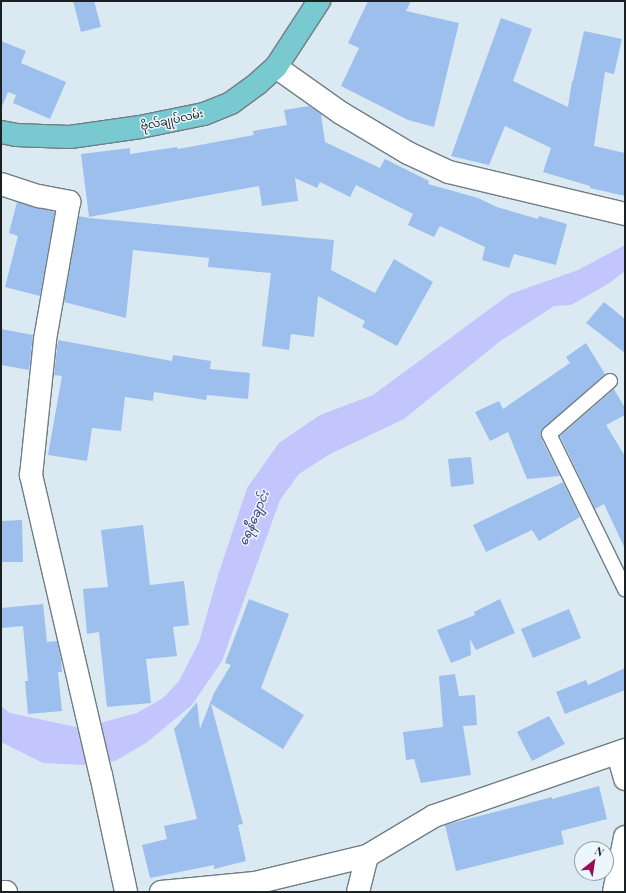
<!DOCTYPE html>
<meta charset="utf-8">
<style>
body{margin:0}
#map{position:relative;width:626px;height:893px;overflow:hidden;background:#dbeaf2;font-family:"Playfair Display","Noto Sans Myanmar",serif}
div>[style]{position:absolute}
.water>*{inset:0;background:#c3c6fd}
.building>*{inset:0;background:#9dbfed}
.roads{filter:drop-shadow(1px 0 #6f7d84) drop-shadow(-1px 0 #6f7d84) drop-shadow(0 1px #6f7d84) drop-shadow(0 -1px #6f7d84)}
.service>*{height:14px;margin:-7px;padding:0 7px;transform-origin:7px;border-radius:7px;background:#fff}
.minor>*{height:22px;margin:-11px;padding:0 11px;transform-origin:11px;border-radius:11px;background:#fff}
.primary>*{height:22px;margin:-11px;padding:0 11px;transform-origin:11px;border-radius:11px;background:#79c9d1}
span{translate:-50% -50%;white-space:nowrap;text-align:center;line-height:1.15;-webkit-text-stroke:3px #ebf6fd;paint-order:stroke}
.street-label{font-size:11px;color:#1b2023}
.water-label{font-size:12px;color:#393676;font-style:italic}
.frame{position:absolute;inset:0;border:2px solid #1b2023;pointer-events:none}
.north{position:absolute;left:574px;top:841px;width:40px;height:40px;box-sizing:border-box;background:#ebf6fd;border:1px solid #98a0a6;border-radius:50%;rotate:30deg;font-size:11px;font-weight:700;line-height:16px;text-align:center;color:#1b2023}
.north::after{content:'';display:block;margin:auto;width:14px;height:18px;background:#9d0b57;clip-path:polygon(50% 0,100% 100%,50% 72%,0 100%)}
</style>
<div id="map">
<div class="water">
<i style="clip-path:polygon(625px 245px,625px 271px,608px 284px,571px 305px,554px 306px,499px 342px,404px 419px,330px 454px,299px 474px,280px 500px,222px 661px,192px 705px,146px 743px,115px 761px,83px 765px,43px 763px,1px 742px,1px 706px,10px 713px,81px 728px,137px 713px,163px 698px,179px 681px,199px 642px,218px 575px,247px 488px,279px 443px,320px 415px,373px 395px,510px 294px,578px 270px)"></i>
</div>
<div class="building">
<i style="clip-path:polygon(73px 1px,94px 1px,101px 27px,81px 32px)"></i>
<i style="clip-path:polygon(368px 1px,411px 1px,406px 11px,459px 23px,434px 127px,408px 120px,341px 86px,359px 48px,348px 43px)"></i>
<i style="clip-path:polygon(501px 18px,532px 29px,513px 81px,568px 107px,572px 81px,573px 81px,584px 31px,622px 39px,614px 74px,605px 72px,594px 146px,625px 153px,625px 196px,590px 188px,590px 186px,543px 172px,551px 148px,505px 126px,489px 165px,451px 156px)"></i>
<i style="clip-path:polygon(1px 41px,26px 51px,21px 63px,66px 82px,50px 119px,13px 103px,16px 95px,8px 92px,1px 109px)"></i>
<i style="clip-path:polygon(309px 106px,321px 114px,325px 142px,380px 168px,385px 159px,429px 181px,428px 184px,478px 198px,497px 207px,538px 219px,539px 216px,567px 224px,556px 265px,514px 254px,509px 268px,482px 260px,485px 247px,440px 226px,434px 237px,408px 225px,413px 214px,356px 185px,350px 197px,320px 182px,317px 188px,295px 178px,298px 201px,262px 206px,259px 186px,89px 217px,81px 154px,130px 148px,130px 154px,177px 147px,178px 149px,254px 135px,253px 131px,287px 125px,284px 110px)"></i>
<i style="clip-path:polygon(17px 202px,55px 212px,40px 296px,5px 287px,18px 236px,9px 233px)"></i>
<i style="clip-path:polygon(79px 216px,89px 218px,334px 240px,331px 270px,375px 293px,394px 259px,433px 282px,397px 346px,362px 327px,365px 321px,318px 296px,314px 337px,291px 334px,289px 350px,262px 346px,271px 273px,208px 267px,209px 258px,133px 250px,126px 318px,64px 302px)"></i>
<i style="clip-path:polygon(604px 302px,625px 319px,625px 353px,586px 323px)"></i>
<i style="clip-path:polygon(1px 329px,33px 335px,29px 370px,1px 365px)"></i>
<i style="clip-path:polygon(58px 340px,172px 361px,173px 355px,211px 361px,210px 369px,250px 373px,248px 399px,207px 395px,206px 400px,154px 392px,153px 401px,125px 397px,121px 431px,92px 428px,87px 461px,48px 455px,62px 376px,54px 375px)"></i>
<i style="clip-path:polygon(586px 343px,605px 374px,541px 431px,541px 438px,560px 476px,527px 479px,508px 432px,490px 441px,475px 412px,499px 401px,503px 409px,570px 363px,566px 357px)"></i>
<i style="clip-path:polygon(614px 389px,625px 408px,625px 415px,606px 425px,625px 456px,625px 549px,604px 504px,595px 509px,560px 436px)"></i>
<i style="clip-path:polygon(471px 457px,474px 484px,451px 487px,448px 459px)"></i>
<i style="clip-path:polygon(563px 482px,580px 517px,539px 541px,532px 530px,486px 552px,473px 525px)"></i>
<i style="clip-path:polygon(22px 520px,23px 562px,1px 562px,1px 521px)"></i>
<i style="clip-path:polygon(143px 525px,150px 585px,184px 581px,189px 625px,173px 627px,177px 656px,146px 659px,151px 703px,107px 707px,99px 632px,87px 634px,83px 589px,108px 587px,101px 530px)"></i>
<i style="clip-path:polygon(249px 599px,289px 614px,261px 688px,304px 715px,283px 749px,211px 704px,243px 824px,238px 825px,246px 861px,214px 869px,214px 865px,150px 878px,142px 845px,167px 839px,164px 826px,197px 819px,174px 729px,197px 702px,200px 729px,214px 693px,231px 665px,225px 663px)"></i>
<i style="clip-path:polygon(500px 599px,515px 633px,476px 650px,470px 639px,471px 655px,451px 663px,437px 630px,475px 615px,474px 612px)"></i>
<i style="clip-path:polygon(43px 604px,47px 642px,57px 641px,61px 660px,62px 672px,58px 672px,62px 711px,28px 714px,25px 681px,28px 681px,23px 626px,1px 628px,1px 608px)"></i>
<i style="clip-path:polygon(569px 609px,581px 638px,533px 658px,521px 629px)"></i>
<i style="clip-path:polygon(625px 668px,625px 690px,565px 714px,556px 692px,586px 680px,588px 685px)"></i>
<i style="clip-path:polygon(455px 674px,459px 696px,475px 695px,477px 725px,463px 726px,471px 775px,421px 783px,414px 759px,406px 760px,403px 732px,443px 727px,439px 676px)"></i>
<i style="clip-path:polygon(549px 716px,565px 744px,532px 761px,517px 732px)"></i>
<i style="clip-path:polygon(599px 786px,607px 819px,561px 831px,564px 844px,456px 871px,445px 825px,552px 797px,552px 799px)"></i>
</div>
<div class="roads">
<div class="service">
<i style="left:610px;top:381px;width:81px;rotate:139deg"></i>
<i style="left:549px;top:434px;width:173px;rotate:63.9deg"></i>
</div>
<div class="minor">
<i style="left:276px;top:67px;width:80px;rotate:35.3deg"></i>
<i style="left:341px;top:113px;width:78px;rotate:30.8deg"></i>
<i style="left:408px;top:153px;width:45px;rotate:24.9deg"></i>
<i style="left:449px;top:172px;width:181px;rotate:13.4deg"></i>
<i style="left:1px;top:184px;width:40px;rotate:18deg"></i>
<i style="left:39px;top:196px;width:31px;rotate:11deg"></i>
<i style="left:69px;top:202px;width:140px;rotate:99.9deg"></i>
<i style="left:45px;top:340px;width:136px;rotate:95.9deg"></i>
<i style="left:31px;top:475px;width:308px;rotate:76.9deg"></i>
<i style="left:101px;top:775px;width:120px;rotate:77.9deg"></i>
<i style="left:618px;top:754px;width:26px;rotate:74deg"></i>
<i style="left:1px;top:892px;width:5px"></i>
<i style="left:161px;top:892px;width:94px;rotate:-5.5deg"></i>
<i style="left:255px;top:883px;width:115px;rotate:-13.6deg"></i>
<i style="left:367px;top:856px;width:78px;rotate:-30.8deg"></i>
<i style="left:434px;top:816px;width:202px;rotate:-19.1deg"></i>
<i style="left:358px;top:892px;width:37px;rotate:-76deg"></i>
<i style="left:614px;top:892px;width:56px;rotate:-78.7deg"></i>
</div>
<div class="primary">
<i style="left:1px;top:132px;width:15px;rotate:11deg"></i>
<i style="left:16px;top:135px;width:54px;rotate:2.1deg"></i>
<i style="left:70px;top:137px;width:71px;rotate:-8.1deg"></i>
<i style="left:140px;top:127px;width:65px;rotate:-11.5deg"></i>
<i style="left:204px;top:114px;width:29px;rotate:-22deg"></i>
<i style="left:231px;top:103px;width:32px;rotate:-36deg"></i>
<i style="left:257px;top:84px;width:25px;rotate:-42deg"></i>
<i style="left:276px;top:67px;width:79px;rotate:-56.9deg"></i>
</div>
</div>
<div class="street-label">
<span style="left:172px;top:120px;rotate:-12deg">ဗိုလ်‌ချုပ်‌လမ်း</span>
</div>
<div class="water-label">
<span style="left:254px;top:518px;rotate:-67deg">ရေနီချောင်း</span>
</div>
<div class="frame"></div>
<div class="north">N</div>
</div>
